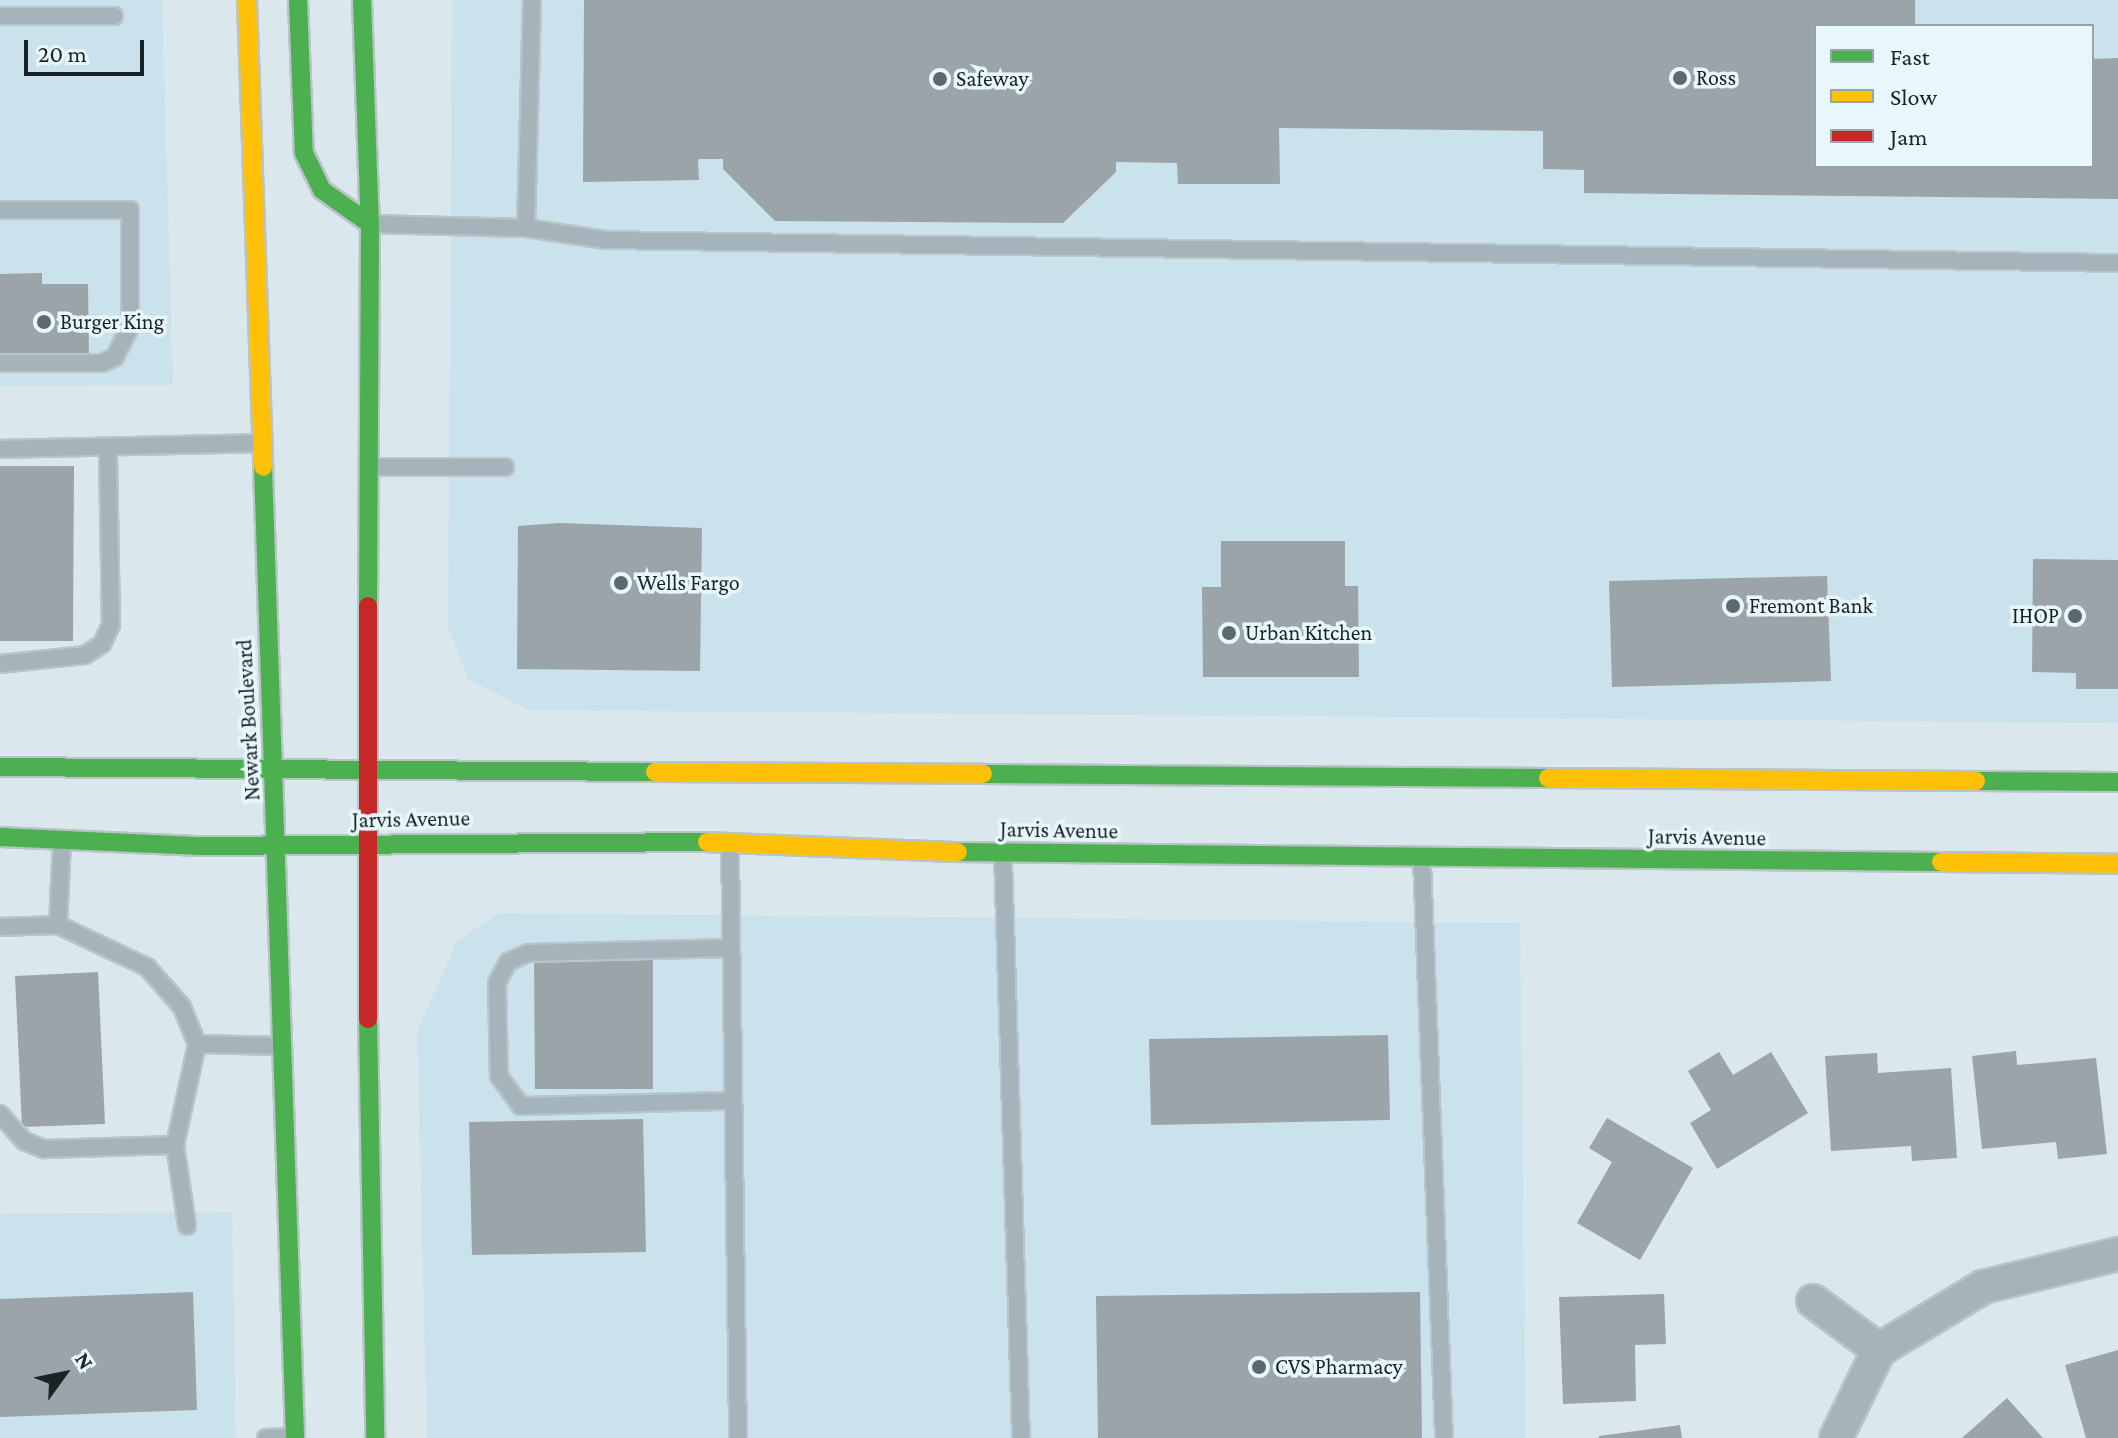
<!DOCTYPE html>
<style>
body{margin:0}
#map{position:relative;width:2118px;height:1438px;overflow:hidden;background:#dae8ed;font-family:"Crimson Pro",serif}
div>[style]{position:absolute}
.built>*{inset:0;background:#c9e2eb}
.building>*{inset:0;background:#9ba5a9}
.roads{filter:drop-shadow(2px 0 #b9c4c8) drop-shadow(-2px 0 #b9c4c8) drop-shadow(0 2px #b9c4c8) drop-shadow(0 -2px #b9c4c8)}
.lane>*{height:16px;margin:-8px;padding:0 8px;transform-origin:8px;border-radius:8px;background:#a4b4ba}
.street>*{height:32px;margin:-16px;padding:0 16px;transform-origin:16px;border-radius:16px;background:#a4b4ba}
.fast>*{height:18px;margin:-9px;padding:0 9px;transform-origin:9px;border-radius:9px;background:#4caf50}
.slow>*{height:18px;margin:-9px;padding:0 9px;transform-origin:9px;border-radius:9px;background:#ffc107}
.jam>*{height:18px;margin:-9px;padding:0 9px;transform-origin:9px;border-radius:9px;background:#c62828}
.dots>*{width:22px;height:22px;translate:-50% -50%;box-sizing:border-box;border:4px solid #e8f7fc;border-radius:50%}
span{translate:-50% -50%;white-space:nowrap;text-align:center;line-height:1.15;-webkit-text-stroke:7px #e8f7fc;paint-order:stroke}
.poi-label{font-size:22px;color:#1a2427}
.left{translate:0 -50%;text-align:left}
.right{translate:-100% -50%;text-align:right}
.street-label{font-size:22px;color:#1a2427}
.legend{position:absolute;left:1814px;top:24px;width:280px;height:144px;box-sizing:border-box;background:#e8f7fc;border:2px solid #96a3a7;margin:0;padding:10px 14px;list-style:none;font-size:24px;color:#1a2427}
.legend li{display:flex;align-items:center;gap:16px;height:40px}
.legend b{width:40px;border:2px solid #96a3a7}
.north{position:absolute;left:24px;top:1334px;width:80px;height:80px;-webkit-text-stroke:6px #e8f7fc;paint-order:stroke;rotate:57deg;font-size:22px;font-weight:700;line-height:32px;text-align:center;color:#1a2427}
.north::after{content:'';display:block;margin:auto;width:28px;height:36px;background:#1a2427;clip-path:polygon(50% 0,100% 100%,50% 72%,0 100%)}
.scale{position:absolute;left:24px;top:40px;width:120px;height:36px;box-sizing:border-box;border:4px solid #1a2427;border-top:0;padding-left:10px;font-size:24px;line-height:28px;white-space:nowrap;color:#1a2427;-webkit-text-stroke:6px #e8f7fc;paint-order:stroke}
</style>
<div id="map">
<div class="built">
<i style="clip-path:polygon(0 0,162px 0,173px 385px,0 386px)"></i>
<i style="clip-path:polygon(evenodd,452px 0,2118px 0,2118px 723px,529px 710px,468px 679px,448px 627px,452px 0,1816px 26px,2092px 26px,2092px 166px,1816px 166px,1816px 26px)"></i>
<i style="clip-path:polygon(499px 913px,1520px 923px,1526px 1438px,427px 1438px,417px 1032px,457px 941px)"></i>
<i style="clip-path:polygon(232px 1212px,236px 1438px,0 1438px,0 1214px)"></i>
</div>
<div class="building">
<i style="clip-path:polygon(584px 0,1915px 0,1915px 26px,1816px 26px,1816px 166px,2092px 166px,2092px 59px,2118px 58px,2118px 199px,1584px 193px,1584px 170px,1543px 169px,1543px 131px,1279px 128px,1280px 184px,1178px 184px,1177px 163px,1116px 162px,1116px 172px,1063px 223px,775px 221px,723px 169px,723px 159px,698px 159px,699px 180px,583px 182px)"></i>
<i style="clip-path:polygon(42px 273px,42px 284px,88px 284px,89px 359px,0 359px,0 274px)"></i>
<i style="clip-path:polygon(0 466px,74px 466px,73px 641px,0 641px)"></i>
<i style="clip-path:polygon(560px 523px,702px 528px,700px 671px,517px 669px,518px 526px)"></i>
<i style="clip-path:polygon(1221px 541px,1345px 541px,1345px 586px,1358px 586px,1359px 677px,1203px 677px,1202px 587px,1221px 587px)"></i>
<i style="clip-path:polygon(2033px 559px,2118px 560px,2118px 689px,2076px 689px,2076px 673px,2032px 672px)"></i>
<i style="clip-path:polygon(1827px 576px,1831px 681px,1612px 687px,1609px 581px)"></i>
<i style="clip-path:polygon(534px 960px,653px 960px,653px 1089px,535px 1089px)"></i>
<i style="clip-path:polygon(98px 972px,105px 1124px,22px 1127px,15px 976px)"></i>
<i style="clip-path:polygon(1388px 1035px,1390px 1120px,1151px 1125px,1149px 1039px)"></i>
<i style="clip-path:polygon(2016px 1051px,2017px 1065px,2096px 1058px,2107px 1154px,2058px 1159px,2056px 1142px,1982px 1149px,1972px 1056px)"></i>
<i style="clip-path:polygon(1719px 1052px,1733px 1075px,1771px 1052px,1808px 1113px,1717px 1169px,1690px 1123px,1711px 1110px,1688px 1071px)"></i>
<i style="clip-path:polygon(1877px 1053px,1878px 1073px,1951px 1068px,1957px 1158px,1912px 1161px,1911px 1146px,1831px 1151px,1825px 1056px)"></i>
<i style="clip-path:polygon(1607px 1118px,1693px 1168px,1640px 1260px,1577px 1223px,1612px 1162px,1589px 1148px)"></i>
<i style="clip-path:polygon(643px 1119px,646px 1252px,472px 1255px,469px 1122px)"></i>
<i style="clip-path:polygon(193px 1292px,197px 1410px,0 1417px,0 1299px)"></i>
<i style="clip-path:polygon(1420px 1292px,1422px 1438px,1098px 1438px,1096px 1296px)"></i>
<i style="clip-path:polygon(1664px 1294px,1666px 1344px,1635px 1345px,1636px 1401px,1563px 1404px,1559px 1297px)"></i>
<i style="clip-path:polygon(2118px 1350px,2118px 1438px,2086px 1438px,2065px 1365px)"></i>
<i style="clip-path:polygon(2007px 1398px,2043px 1438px,1962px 1438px)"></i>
<i style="clip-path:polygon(1680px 1425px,1682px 1438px,1599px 1438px,1599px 1436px)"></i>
</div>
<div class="roads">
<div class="lane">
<i style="left:0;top:16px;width:114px"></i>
<i style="left:0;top:210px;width:130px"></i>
<i style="left:130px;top:210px;width:117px;rotate:90deg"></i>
<i style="left:130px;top:327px;width:34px;rotate:117deg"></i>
<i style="left:115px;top:357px;width:14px;rotate:155deg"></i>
<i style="left:102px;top:363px;width:102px;rotate:180deg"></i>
<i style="left:372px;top:224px;width:154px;rotate:1.5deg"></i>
<i style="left:526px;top:228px;width:80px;rotate:8.6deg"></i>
<i style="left:605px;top:240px;width:1513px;rotate:0.87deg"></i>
<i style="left:526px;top:228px;width:228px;rotate:-88.5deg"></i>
<i style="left:0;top:449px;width:258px;rotate:-1.3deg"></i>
<i style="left:371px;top:467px;width:134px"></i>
<i style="left:0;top:664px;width:85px;rotate:-6deg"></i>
<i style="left:85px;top:655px;width:20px;rotate:-33deg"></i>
<i style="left:102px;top:644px;width:21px;rotate:-65deg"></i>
<i style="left:111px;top:625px;width:178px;rotate:-91deg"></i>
<i style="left:62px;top:840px;width:85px;rotate:92.7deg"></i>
<i style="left:58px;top:925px;width:98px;rotate:25.3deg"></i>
<i style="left:147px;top:967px;width:53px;rotate:48.8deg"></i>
<i style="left:182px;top:1007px;width:40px;rotate:68deg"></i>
<i style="left:197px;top:1044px;width:84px;rotate:1.4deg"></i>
<i style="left:730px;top:844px;width:594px;rotate:89.23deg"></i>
<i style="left:1003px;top:856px;width:582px;rotate:88.23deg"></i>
<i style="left:1422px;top:860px;width:578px;rotate:87.82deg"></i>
<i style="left:0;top:927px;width:58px;rotate:-2deg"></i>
<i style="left:731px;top:948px;width:203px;rotate:178.6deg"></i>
<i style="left:528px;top:953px;width:22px;rotate:156deg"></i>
<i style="left:508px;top:962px;width:24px;rotate:118deg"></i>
<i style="left:497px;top:983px;width:93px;rotate:88.8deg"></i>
<i style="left:499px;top:1076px;width:37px;rotate:54deg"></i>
<i style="left:521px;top:1106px;width:212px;rotate:-1.4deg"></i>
<i style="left:0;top:1114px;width:36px;rotate:48deg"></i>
<i style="left:24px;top:1141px;width:22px;rotate:22deg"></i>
<i style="left:44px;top:1149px;width:131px;rotate:-1.7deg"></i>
<i style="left:187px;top:1226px;width:82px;rotate:-98.4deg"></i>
<i style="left:175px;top:1145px;width:103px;rotate:-77.7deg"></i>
<i style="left:266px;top:1438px;width:28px;rotate:-2deg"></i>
</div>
<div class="street">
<i style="left:1813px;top:1301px;width:82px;rotate:36.6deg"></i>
<i style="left:1879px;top:1350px;width:122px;rotate:-31.2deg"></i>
<i style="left:1983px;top:1287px;width:139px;rotate:-13.7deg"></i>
<i style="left:1836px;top:1438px;width:98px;rotate:-64deg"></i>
</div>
<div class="fast">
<i style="left:298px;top:0;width:153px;rotate:87.8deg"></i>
<i style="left:304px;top:153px;width:41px;rotate:64.1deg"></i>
<i style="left:322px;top:190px;width:59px;rotate:35.3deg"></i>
<i style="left:362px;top:0;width:224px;rotate:88deg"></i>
<i style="left:370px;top:224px;width:382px;rotate:90.3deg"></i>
<i style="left:263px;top:467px;width:972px;rotate:88.11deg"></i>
<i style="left:0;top:767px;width:655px;rotate:0.44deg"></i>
<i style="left:983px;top:774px;width:565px;rotate:0.41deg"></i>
<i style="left:1976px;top:781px;width:142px;rotate:0.4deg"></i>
<i style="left:0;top:837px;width:201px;rotate:2.6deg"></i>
<i style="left:201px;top:846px;width:506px;rotate:-0.45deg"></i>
<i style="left:958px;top:852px;width:983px;rotate:0.58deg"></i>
<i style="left:368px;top:1019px;width:419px;rotate:89deg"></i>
</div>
<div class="slow">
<i style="left:247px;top:0;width:467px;rotate:88deg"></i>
<i style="left:655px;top:772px;width:328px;rotate:0.3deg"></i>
<i style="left:1548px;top:778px;width:428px;rotate:0.4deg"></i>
<i style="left:707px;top:842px;width:251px;rotate:2.3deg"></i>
<i style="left:1941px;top:862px;width:177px;rotate:0.6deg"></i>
</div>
<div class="jam">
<i style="left:368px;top:606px;width:413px;rotate:90deg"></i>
</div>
</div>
<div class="dots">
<i style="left:1680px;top:78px;background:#5d696c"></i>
<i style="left:940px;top:79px;background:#5d696c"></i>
<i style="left:44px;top:322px;background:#5d696c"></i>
<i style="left:621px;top:583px;background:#5d696c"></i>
<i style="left:1733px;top:606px;background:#5d696c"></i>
<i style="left:2075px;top:616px;background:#5d696c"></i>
<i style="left:1229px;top:633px;background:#5d696c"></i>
<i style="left:1259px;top:1367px;background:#5d696c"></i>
</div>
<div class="poi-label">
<span class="left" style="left:1696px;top:78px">Ross</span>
<span class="left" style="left:956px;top:79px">Safeway</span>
<span class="left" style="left:60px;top:322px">Burger King</span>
<span class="left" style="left:637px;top:583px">Wells Fargo</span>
<span class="left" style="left:1749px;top:606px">Fremont Bank</span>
<span class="right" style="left:2059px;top:616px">IHOP</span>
<span class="left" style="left:1245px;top:633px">Urban Kitchen</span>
<span class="left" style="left:1275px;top:1367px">CVS Pharmacy</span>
</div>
<div class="street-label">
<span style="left:248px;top:720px;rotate:-93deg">Newark Boulevard</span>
<span style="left:411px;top:819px;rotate:-1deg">Jarvis Avenue</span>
<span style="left:1059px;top:830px;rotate:1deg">Jarvis Avenue</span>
<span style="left:1707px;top:837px;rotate:1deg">Jarvis Avenue</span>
</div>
<ul class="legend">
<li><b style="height:10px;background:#4caf50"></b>Fast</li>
<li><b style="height:10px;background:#ffc107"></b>Slow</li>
<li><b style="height:10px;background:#c62828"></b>Jam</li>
</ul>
<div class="north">N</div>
<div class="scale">20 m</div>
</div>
